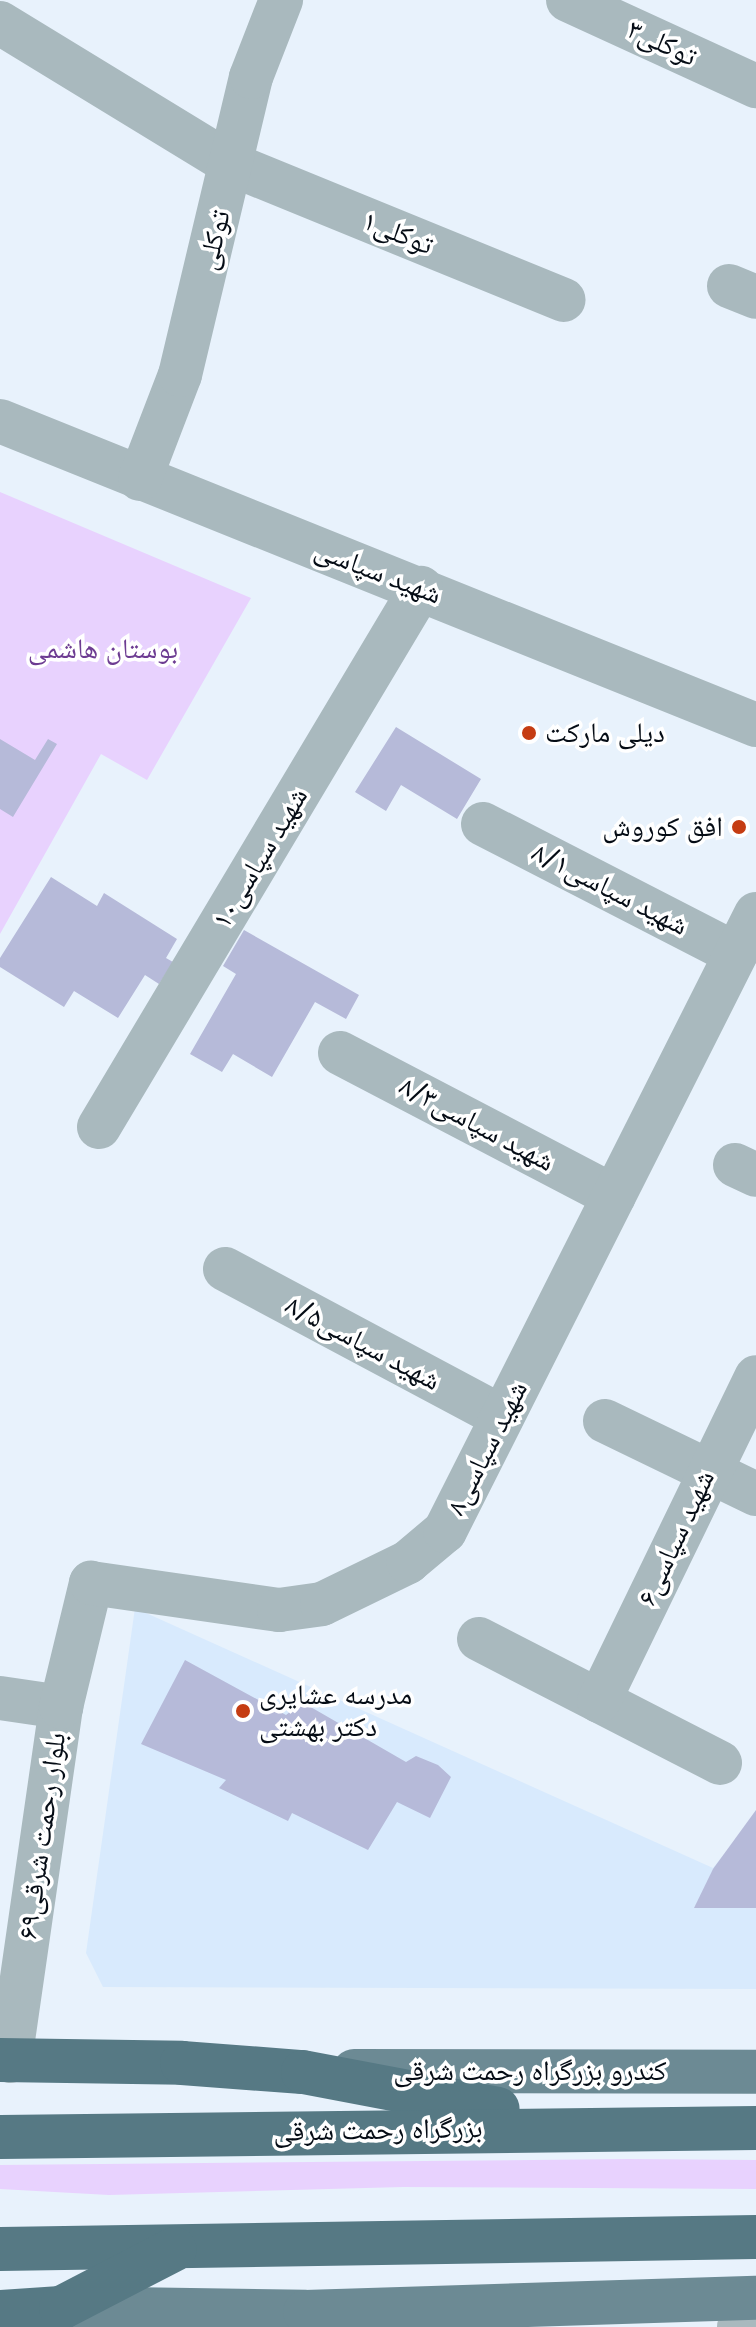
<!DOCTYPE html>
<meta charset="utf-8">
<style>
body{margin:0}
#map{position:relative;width:756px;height:2327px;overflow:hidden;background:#e8f2fc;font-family:"Varela Round","Noto Naskh Arabic",sans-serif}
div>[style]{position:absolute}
.built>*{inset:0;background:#d8eafd}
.green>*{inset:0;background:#e8d2fe}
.building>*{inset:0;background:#b6bad9}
.minor>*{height:44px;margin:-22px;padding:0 22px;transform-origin:22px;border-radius:22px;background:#a9b9be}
.major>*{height:44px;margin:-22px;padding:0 22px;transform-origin:22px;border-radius:22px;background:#6c8a94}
.highway>*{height:44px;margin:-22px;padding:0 22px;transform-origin:22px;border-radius:22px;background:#567984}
.dots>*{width:22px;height:22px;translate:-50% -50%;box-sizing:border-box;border:4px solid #fff;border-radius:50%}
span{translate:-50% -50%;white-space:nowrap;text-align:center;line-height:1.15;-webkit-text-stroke:7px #fff;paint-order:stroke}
.street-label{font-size:28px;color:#050c15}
.park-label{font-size:28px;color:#6d3c92}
.poi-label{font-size:28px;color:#050c15}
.left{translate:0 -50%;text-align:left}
.right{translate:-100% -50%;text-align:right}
</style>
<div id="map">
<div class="built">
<i style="clip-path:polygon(135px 1608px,713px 1868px,756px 1815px,756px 1989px,103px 1987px,86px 1953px)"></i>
</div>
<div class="green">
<i style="clip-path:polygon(0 492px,251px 598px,147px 780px,101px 754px,0 934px)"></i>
<i style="clip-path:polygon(628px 2159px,756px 2160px,756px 2189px,403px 2187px,109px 2195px,0 2189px,0 2165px)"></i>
</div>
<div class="building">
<i style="clip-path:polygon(396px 727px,481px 779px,457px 819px,401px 785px,386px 811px,355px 792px)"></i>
<i style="clip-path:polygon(0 739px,35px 760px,48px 739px,57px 744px,13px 817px,0 809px)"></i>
<i style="clip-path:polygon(51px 877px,97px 906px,104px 893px,177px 939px,166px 958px,173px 962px,159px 984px,145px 975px,118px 1018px,74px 991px,64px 1007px,0 967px,0 958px)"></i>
<i style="clip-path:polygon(244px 930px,359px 995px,346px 1019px,315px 1002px,272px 1077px,233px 1054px,222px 1072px,190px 1054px,236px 974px,223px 966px)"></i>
<i style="clip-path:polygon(185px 1660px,286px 1715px,302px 1702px,406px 1762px,416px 1756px,438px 1765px,451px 1777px,430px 1818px,397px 1802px,368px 1850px,292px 1813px,288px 1821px,219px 1788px,226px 1780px,141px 1744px)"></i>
<i style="clip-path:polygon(756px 1810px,756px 1908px,694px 1908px,713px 1869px)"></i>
</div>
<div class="minor">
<i style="left:568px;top:0;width:207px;rotate:24.6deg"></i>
<i style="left:0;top:23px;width:273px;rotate:31.4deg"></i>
<i style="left:233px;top:165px;width:357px;rotate:22.2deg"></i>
<i style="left:729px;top:286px;width:29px;rotate:22deg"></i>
<i style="left:0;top:421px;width:815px;rotate:21.91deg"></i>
<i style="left:140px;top:479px;width:111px;rotate:-69deg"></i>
<i style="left:180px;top:375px;width:306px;rotate:-76.6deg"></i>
<i style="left:251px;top:77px;width:83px;rotate:-68.7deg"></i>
<i style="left:483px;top:824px;width:284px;rotate:27.2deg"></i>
<i style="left:340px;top:1053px;width:309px;rotate:27.6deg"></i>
<i style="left:99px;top:1127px;width:628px;rotate:-59.15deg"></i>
<i style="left:735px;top:1165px;width:23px;rotate:25deg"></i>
<i style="left:225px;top:1269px;width:314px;rotate:28.1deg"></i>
<i style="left:605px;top:1421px;width:168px;rotate:25.8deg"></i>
<i style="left:479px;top:1639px;width:271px;rotate:27.2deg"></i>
<i style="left:0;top:1698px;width:62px;rotate:8.4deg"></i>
<i style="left:599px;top:1701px;width:360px;rotate:-64.1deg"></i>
<i style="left:10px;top:2061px;width:358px;rotate:-81.8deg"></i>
<i style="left:61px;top:1707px;width:128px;rotate:-76.4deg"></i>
<i style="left:91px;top:1583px;width:190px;rotate:8.2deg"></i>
<i style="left:279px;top:1610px;width:43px;rotate:-7.9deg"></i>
<i style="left:322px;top:1604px;width:96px;rotate:-26deg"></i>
<i style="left:408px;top:1562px;width:48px;rotate:-40deg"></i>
<i style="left:445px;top:1531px;width:691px;rotate:-63.25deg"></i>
<i style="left:739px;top:2327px;width:24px;rotate:-45deg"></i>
</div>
<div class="major">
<i style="left:354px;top:2071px;width:402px;rotate:0.1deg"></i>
<i style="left:61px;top:2308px;width:244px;rotate:0.9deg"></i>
<i style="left:305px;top:2312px;width:451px;rotate:-1.8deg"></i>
</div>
<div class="highway">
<i style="left:0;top:2060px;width:182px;rotate:0.9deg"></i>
<i style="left:182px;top:2063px;width:121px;rotate:4.3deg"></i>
<i style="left:303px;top:2072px;width:198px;rotate:10.7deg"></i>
<i style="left:0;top:2137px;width:756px;rotate:-0.68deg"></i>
<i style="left:0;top:2249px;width:756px;rotate:-0.91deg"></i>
<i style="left:0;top:2312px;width:61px;rotate:-3.8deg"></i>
<i style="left:61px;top:2308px;width:128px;rotate:-27.4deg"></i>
</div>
<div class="dots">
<i style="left:529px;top:733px;background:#c53c12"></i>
<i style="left:739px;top:827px;background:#c53c12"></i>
<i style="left:243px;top:1711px;background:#c53c12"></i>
</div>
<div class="street-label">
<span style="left:662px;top:43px;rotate:25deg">توکلی۳</span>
<span style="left:398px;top:233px;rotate:22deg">توکلی۱</span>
<span style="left:214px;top:240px;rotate:-76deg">توکلی</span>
<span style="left:378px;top:572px;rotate:21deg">شهید سپاسی</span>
<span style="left:260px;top:858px;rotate:-59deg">شهید سپاسی۱۰</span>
<span style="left:610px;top:889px;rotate:27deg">شهید سپاسی۸/۱</span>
<span style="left:477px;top:1124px;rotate:28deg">شهید سپاسی۸/۳</span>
<span style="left:363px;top:1343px;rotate:28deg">شهید سپاسی۸/۵</span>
<span style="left:487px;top:1448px;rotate:-63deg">شهید سپاسی۸</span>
<span style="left:676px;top:1538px;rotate:-65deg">شهید سپاسی۶</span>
<span style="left:42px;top:1836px;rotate:-82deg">بلوار رحمت شرقی۶۹</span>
<span style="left:530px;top:2071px">کندرو بزرگراه رحمت شرقی</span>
<span style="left:378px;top:2130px;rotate:-1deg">بزرگراه رحمت شرقی</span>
</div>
<div class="park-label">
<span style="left:103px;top:649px">بوستان هاشمی</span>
</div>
<div class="poi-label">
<span class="left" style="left:545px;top:733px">دیلی مارکت</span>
<span class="right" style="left:723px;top:827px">افق کوروش</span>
<span class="left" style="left:259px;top:1711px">مدرسه عشایری<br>دکتر بهشتی</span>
</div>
</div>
